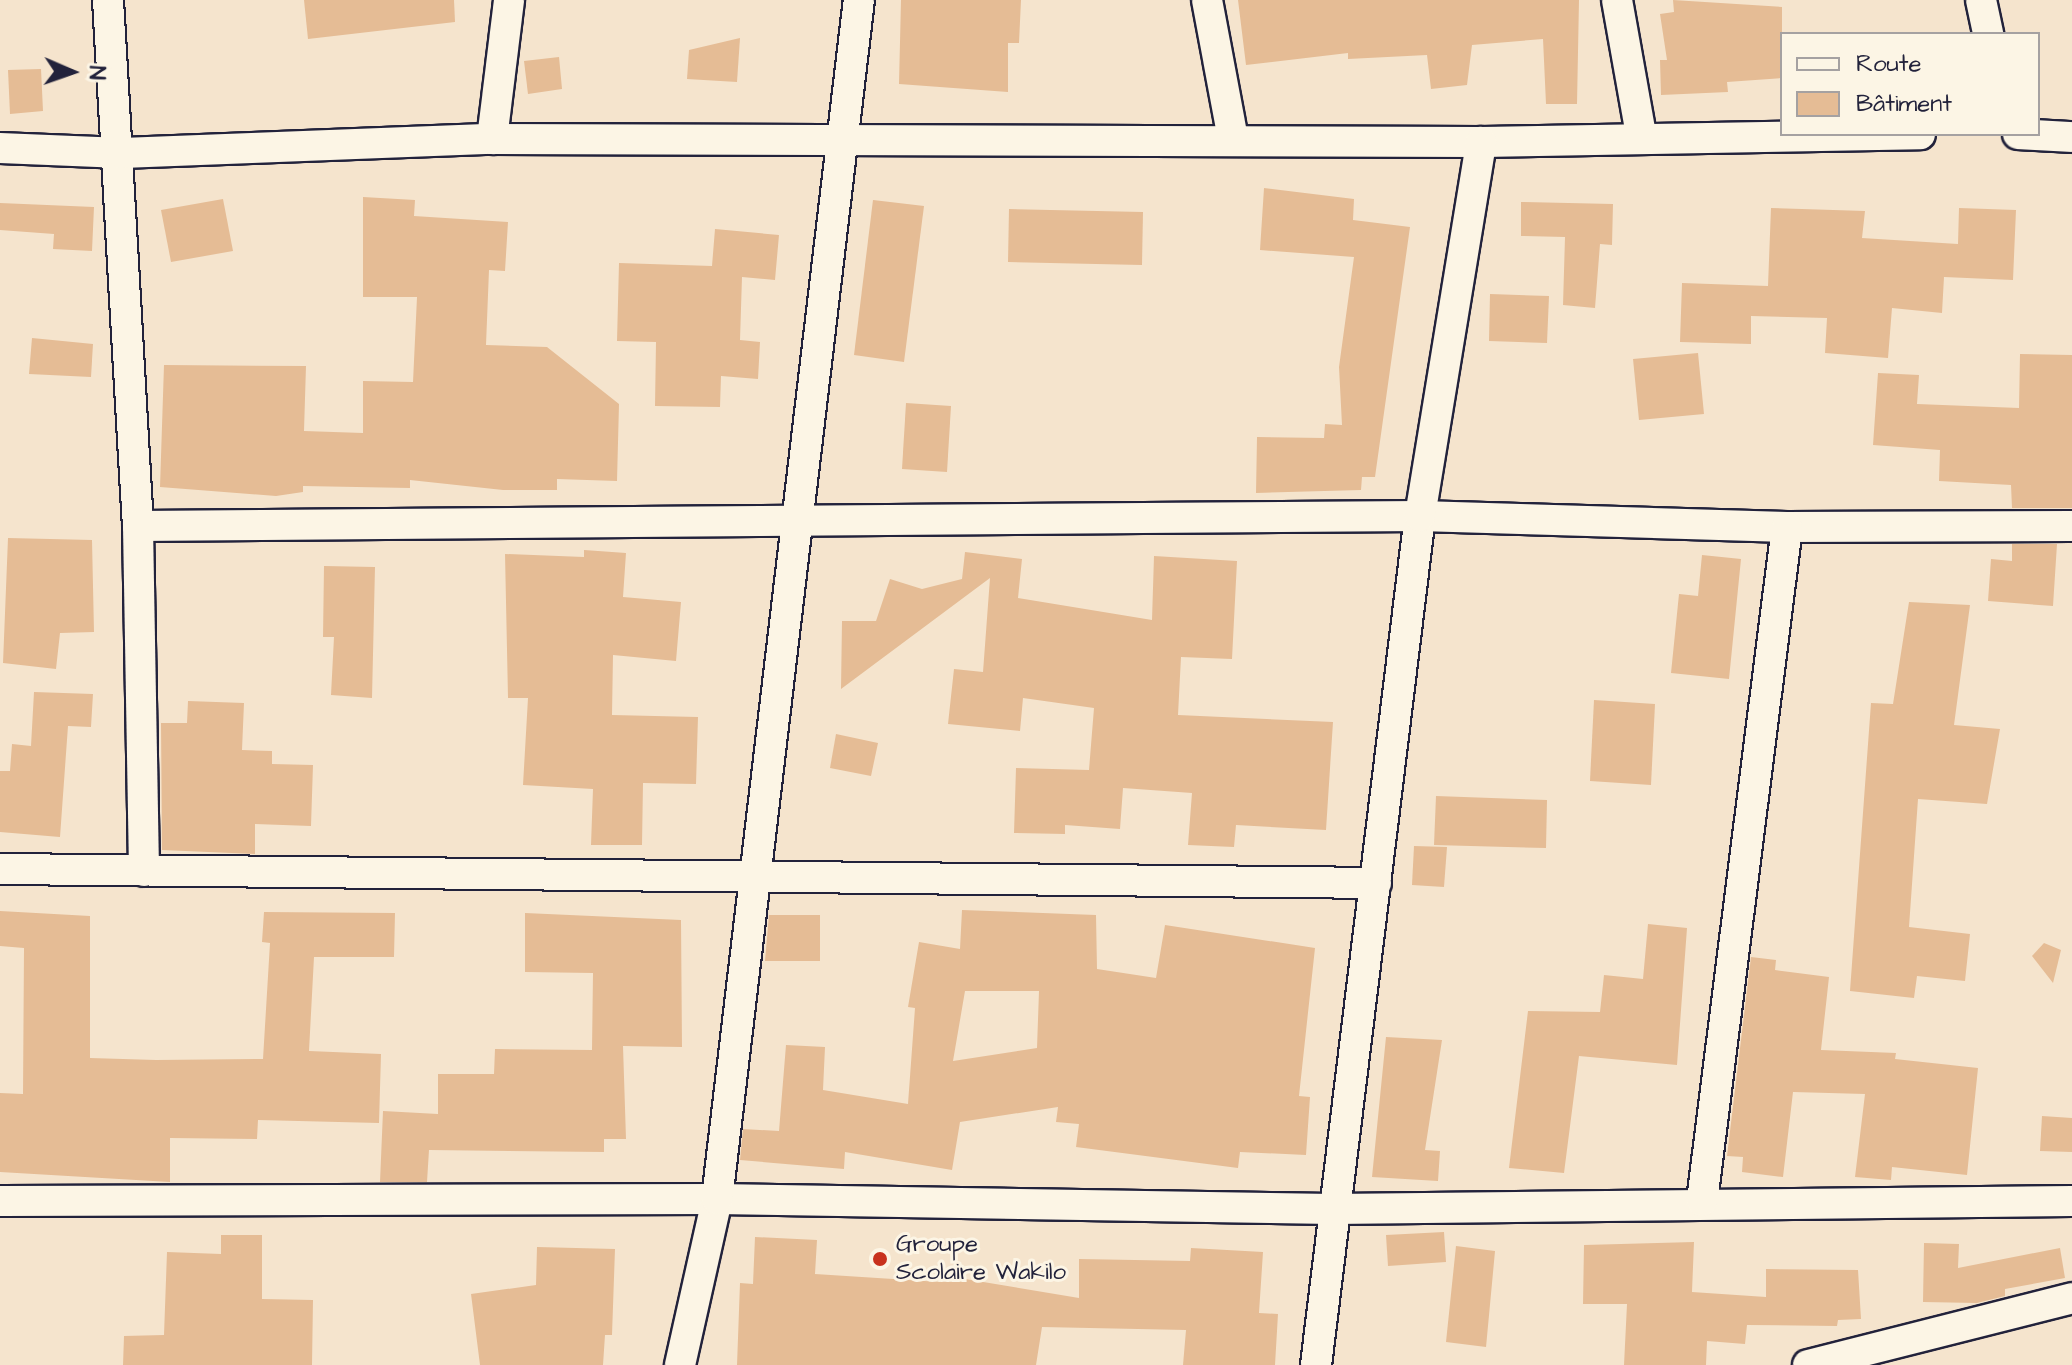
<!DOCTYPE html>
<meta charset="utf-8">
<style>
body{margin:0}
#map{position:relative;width:2072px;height:1365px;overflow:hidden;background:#f5e4cd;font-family:"Architects Daughter",sans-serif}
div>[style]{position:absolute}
.building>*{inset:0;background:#e5bc95}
.roads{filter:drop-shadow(2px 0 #22223b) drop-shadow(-2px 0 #22223b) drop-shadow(0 2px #22223b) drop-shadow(0 -2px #22223b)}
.minor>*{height:30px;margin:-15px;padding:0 15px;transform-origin:15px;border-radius:15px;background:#fcf5e5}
.dots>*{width:22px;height:22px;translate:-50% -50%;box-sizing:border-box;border:4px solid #fcf5e5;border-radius:50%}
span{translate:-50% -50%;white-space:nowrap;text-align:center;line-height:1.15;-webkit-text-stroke:6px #fcf5e5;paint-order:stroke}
.poi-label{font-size:24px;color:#22223b}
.left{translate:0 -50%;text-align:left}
.legend{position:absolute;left:1780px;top:32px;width:260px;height:104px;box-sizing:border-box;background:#fcf5e5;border:2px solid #a5a1a1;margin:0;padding:10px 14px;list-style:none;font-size:24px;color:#22223b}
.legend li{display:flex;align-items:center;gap:16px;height:40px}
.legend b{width:40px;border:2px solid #a5a1a1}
.north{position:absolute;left:32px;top:32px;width:80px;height:80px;-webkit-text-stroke:6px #fcf5e5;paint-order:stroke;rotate:92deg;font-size:22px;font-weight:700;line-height:32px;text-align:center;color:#22223b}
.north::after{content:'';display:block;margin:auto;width:28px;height:36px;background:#22223b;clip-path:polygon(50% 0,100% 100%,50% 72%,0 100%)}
</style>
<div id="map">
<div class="building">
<i style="clip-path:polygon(304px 0,454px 0,455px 22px,308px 39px)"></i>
<i style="clip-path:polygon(901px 0,1021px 0,1019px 43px,1008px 43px,1008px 92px,899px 84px)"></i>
<i style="clip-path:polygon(1238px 0,1579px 0,1577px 104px,1546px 104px,1543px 39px,1472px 45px,1467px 85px,1431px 89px,1427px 55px,1348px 59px,1348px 53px,1246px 65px)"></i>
<i style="clip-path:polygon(1673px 0,1782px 7px,1782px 78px,1727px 82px,1728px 92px,1661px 95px,1660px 60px,1667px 60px,1660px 14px,1674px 12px)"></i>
<i style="clip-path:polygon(740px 38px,737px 82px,687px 79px,689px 50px)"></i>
<i style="clip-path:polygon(559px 57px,562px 89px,528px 94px,524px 61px)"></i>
<i style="clip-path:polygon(41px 69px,43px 111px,10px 114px,8px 70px)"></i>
<i style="clip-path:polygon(1264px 188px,1354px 199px,1353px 220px,1410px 227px,1375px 477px,1362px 477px,1361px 490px,1256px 493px,1257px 437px,1324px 438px,1325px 424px,1342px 425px,1339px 367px,1354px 257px,1260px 250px)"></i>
<i style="clip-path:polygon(363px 197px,415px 200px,414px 216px,508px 222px,505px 271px,489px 270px,486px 345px,547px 347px,619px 404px,617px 481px,557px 479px,557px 490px,503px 490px,410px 480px,410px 488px,303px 486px,303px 492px,276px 496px,160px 487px,164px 365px,306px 366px,304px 431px,363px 433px,363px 381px,413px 382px,417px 297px,363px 297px)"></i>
<i style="clip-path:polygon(223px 199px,233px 251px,171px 262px,161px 210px)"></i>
<i style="clip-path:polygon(873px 200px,924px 206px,904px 362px,854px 355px)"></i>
<i style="clip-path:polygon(1521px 202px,1613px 204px,1612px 245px,1600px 244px,1595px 308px,1563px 305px,1565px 237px,1521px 236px)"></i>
<i style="clip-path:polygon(0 203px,94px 207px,92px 251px,53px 249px,54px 234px,0 230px)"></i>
<i style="clip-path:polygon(1771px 208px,1865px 211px,1862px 238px,1958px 244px,1959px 208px,2016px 210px,2013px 280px,1944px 277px,1942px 313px,1892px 308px,1888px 358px,1825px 353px,1827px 318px,1751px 316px,1751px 344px,1680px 342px,1682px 283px,1768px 286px)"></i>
<i style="clip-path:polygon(1009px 209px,1143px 212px,1142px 265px,1008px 262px)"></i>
<i style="clip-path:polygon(715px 229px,779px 235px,775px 280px,742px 277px,740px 340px,760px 342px,758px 379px,721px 376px,720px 407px,655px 406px,656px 342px,617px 341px,619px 263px,712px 266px)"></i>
<i style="clip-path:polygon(1490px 294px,1549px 296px,1547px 343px,1489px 341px)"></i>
<i style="clip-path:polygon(32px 338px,93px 344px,91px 377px,29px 374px)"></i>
<i style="clip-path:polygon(1698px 353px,1704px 414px,1639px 420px,1633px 359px)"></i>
<i style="clip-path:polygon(2020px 354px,2072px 355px,2072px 508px,2012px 508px,2011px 485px,1939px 481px,1940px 450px,1873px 445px,1878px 373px,1919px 375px,1917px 404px,2019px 408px)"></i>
<i style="clip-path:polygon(906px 403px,951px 406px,947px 472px,902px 469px)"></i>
<i style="clip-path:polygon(8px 538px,92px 540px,94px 632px,60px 633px,56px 669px,3px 663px)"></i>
<i style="clip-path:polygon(2012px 544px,2057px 544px,2053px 606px,1988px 601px,1991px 559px,2012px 561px)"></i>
<i style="clip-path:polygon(584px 550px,626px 553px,623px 597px,681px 602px,676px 661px,613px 655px,612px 715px,698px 717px,696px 784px,643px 783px,642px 845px,591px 845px,593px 789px,523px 785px,528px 698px,508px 698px,505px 554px,584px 557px)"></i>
<i style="clip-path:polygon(965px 552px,1022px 559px,1018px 598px,1152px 620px,1154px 556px,1237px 561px,1232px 659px,1181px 657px,1178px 715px,1333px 722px,1326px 830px,1236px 825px,1234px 847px,1188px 845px,1192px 793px,1123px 788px,1120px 829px,1065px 825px,1065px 834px,1014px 833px,1016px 768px,1089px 770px,1094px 708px,1023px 698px,1020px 731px,948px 724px,954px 669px,983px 672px,990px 578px,841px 689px,842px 621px,876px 621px,890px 579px,922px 589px,962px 579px)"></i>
<i style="clip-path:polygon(1702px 555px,1741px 559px,1729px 679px,1671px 673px,1679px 594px,1698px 596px)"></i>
<i style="clip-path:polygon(324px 566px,375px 567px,372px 698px,331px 695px,334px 637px,323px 637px)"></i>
<i style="clip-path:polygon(1909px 602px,1970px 605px,1954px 725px,2000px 729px,1987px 804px,1918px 799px,1909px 927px,1970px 934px,1965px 981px,1917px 976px,1914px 998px,1850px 991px,1871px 703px,1893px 704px)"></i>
<i style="clip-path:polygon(34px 692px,93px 694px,91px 727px,68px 726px,60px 837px,0 832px,0 771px,10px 771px,12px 744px,31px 746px)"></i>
<i style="clip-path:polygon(1594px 700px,1655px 704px,1651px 785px,1590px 781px)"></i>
<i style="clip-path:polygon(188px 701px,244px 703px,242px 750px,272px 751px,272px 764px,313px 765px,311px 826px,255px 824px,255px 854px,162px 850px,161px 723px,187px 723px)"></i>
<i style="clip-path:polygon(836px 734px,878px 743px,871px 776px,830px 768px)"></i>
<i style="clip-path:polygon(1436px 796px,1547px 800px,1546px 848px,1434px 845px)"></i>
<i style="clip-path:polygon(1414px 846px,1447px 847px,1444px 887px,1412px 885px)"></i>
<i style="clip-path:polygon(evenodd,962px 910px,1096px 915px,1097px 969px,1156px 978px,1165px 925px,1315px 948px,1299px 1096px,1310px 1097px,1306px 1155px,1240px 1152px,1238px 1168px,1076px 1147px,1079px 1124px,1056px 1122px,1058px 1107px,960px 1122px,952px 1170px,845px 1152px,844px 1169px,740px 1160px,743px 1129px,779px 1131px,786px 1045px,825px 1047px,823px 1090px,908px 1104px,915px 1008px,908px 1007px,919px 942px,960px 949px,962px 910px,965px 991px,1039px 991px,1037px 1048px,953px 1061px,965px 991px)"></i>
<i style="clip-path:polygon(0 911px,90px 916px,90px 1058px,156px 1060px,263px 1059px,270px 943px,262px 942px,264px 912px,395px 913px,394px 957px,314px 957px,309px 1051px,381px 1054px,379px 1123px,258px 1120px,257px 1139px,170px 1138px,170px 1182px,0 1172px,0 1093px,23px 1094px,24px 948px,0 946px)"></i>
<i style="clip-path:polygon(525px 913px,681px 920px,682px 1047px,623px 1046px,626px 1139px,604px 1139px,604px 1152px,429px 1150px,427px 1182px,380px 1182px,383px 1111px,438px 1114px,438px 1074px,494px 1074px,495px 1049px,592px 1050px,593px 973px,525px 972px)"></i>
<i style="clip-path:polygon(769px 915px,820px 915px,820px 961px,765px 961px)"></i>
<i style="clip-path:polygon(1648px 924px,1687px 928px,1677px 1065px,1579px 1056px,1564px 1173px,1509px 1168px,1528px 1011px,1600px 1012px,1604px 975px,1643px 979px)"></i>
<i style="clip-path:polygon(2044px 943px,2061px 950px,2053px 983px,2032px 956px)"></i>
<i style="clip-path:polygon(1751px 957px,1776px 960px,1775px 970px,1829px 977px,1821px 1050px,1896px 1053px,1895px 1059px,1978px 1068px,1967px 1175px,1892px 1167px,1891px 1180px,1855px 1177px,1865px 1094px,1793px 1092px,1783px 1177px,1742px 1172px,1743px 1157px,1727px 1156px)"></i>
<i style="clip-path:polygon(1386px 1037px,1442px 1040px,1425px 1150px,1440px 1151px,1438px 1181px,1372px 1177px)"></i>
<i style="clip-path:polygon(2042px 1116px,2072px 1118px,2072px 1152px,2040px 1151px)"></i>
<i style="clip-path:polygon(1444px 1232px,1446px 1262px,1388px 1266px,1386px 1235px)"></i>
<i style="clip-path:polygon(221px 1235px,262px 1235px,262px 1299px,313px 1300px,312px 1365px,123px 1365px,124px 1336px,164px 1335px,167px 1252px,221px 1254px)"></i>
<i style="clip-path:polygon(755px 1237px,817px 1240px,815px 1274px,940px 1282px,941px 1275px,1079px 1298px,1079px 1259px,1190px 1261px,1191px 1248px,1263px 1252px,1259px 1313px,1278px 1314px,1275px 1365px,1183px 1365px,1186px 1330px,1042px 1327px,1036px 1365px,737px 1365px,740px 1283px,753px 1284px)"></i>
<i style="clip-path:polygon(1694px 1242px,1692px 1292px,1766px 1297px,1766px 1269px,1858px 1270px,1861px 1319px,1838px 1320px,1837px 1326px,1747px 1325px,1745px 1344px,1707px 1341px,1706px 1365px,1624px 1365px,1627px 1304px,1583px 1304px,1584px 1245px)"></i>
<i style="clip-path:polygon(1924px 1243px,1959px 1244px,1958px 1268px,2060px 1248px,2065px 1278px,2005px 1289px,2005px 1296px,1977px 1303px,1923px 1302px)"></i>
<i style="clip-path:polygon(1456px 1246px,1495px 1251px,1486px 1347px,1446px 1342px)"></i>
<i style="clip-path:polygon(537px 1247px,615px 1249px,612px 1335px,605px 1335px,603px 1365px,480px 1365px,471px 1294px,536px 1285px)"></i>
</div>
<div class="roads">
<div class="minor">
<i style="left:108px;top:0;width:527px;rotate:86.74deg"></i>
<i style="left:138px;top:526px;width:345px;rotate:89deg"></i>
<i style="left:1207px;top:0;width:141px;rotate:79.4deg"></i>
<i style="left:1617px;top:0;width:137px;rotate:79.9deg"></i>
<i style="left:1981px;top:0;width:35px;rotate:78deg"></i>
<i style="left:2018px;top:134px;width:54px;rotate:3.2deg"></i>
<i style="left:492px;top:139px;width:140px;rotate:-83deg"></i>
<i style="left:0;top:148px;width:122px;rotate:2.3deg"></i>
<i style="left:122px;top:153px;width:370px;rotate:-2.2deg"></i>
<i style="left:492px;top:139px;width:989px;rotate:0.17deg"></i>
<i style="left:1481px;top:142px;width:439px;rotate:-1deg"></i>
<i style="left:138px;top:526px;width:1282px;rotate:-0.45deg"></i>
<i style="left:1420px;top:516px;width:367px;rotate:1.7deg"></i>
<i style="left:1787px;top:527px;width:285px;rotate:-0.2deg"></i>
<i style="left:0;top:869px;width:1376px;rotate:0.58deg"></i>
<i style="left:0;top:1201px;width:717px;rotate:-0.16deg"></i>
<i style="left:717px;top:1199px;width:616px;rotate:0.93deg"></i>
<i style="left:1333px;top:1209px;width:739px;rotate:-0.62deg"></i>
<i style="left:1702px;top:1201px;width:679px;rotate:-82.81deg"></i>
<i style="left:680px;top:1365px;width:170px;rotate:-77.4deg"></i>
<i style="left:717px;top:1199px;width:1207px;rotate:-83.25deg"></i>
<i style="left:1316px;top:1365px;width:855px;rotate:-83.02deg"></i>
<i style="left:1420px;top:516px;width:379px;rotate:-80.7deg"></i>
<i style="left:1808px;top:1365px;width:272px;rotate:-14.2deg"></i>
</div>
</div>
<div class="dots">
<i style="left:880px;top:1259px;background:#c8321e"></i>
</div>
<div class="poi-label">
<span class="left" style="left:896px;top:1259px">Groupe<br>Scolaire Wakilo</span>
</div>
<ul class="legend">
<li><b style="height:10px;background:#fcf5e5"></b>Route</li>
<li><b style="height:22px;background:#e5bc95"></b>Bâtiment</li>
</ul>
<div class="north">N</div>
</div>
